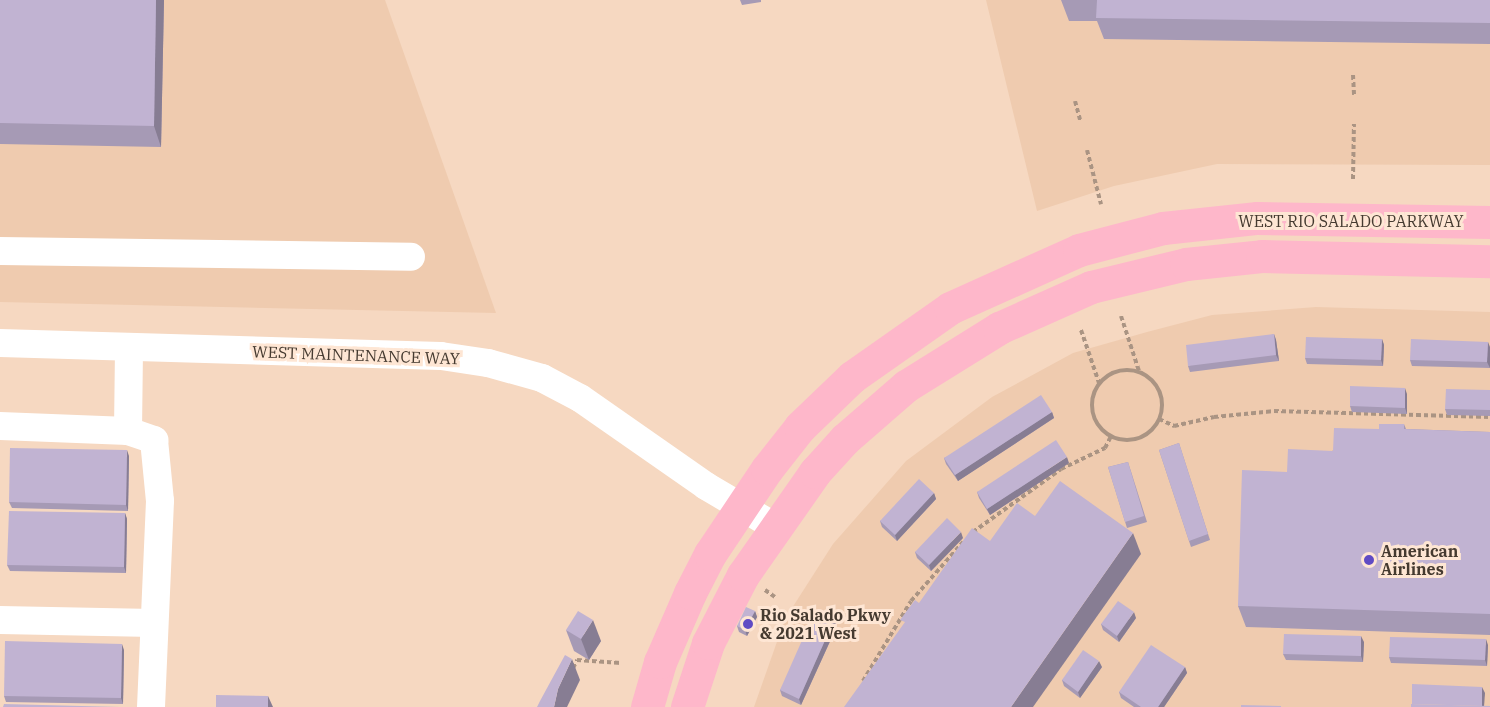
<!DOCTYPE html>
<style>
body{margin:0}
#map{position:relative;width:1490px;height:707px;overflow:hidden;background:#f6d8c1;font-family:"IBM Plex Serif",serif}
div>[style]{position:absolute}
.built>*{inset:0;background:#efcbaf}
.path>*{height:4px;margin-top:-2px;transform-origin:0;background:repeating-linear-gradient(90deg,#aa9483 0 4.5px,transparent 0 7.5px)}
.path>.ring{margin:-2px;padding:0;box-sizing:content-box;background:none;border:4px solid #aa9483;border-radius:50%}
.minor>*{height:28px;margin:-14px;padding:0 14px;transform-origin:14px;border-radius:14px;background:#fff}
.major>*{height:33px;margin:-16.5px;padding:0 16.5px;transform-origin:16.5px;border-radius:16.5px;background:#feb7ca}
.wall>*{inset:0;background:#a69ab5}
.shaded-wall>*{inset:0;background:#877d93}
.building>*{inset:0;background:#c1b3d2}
.dots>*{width:16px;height:16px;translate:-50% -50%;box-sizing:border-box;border:3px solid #fee6d4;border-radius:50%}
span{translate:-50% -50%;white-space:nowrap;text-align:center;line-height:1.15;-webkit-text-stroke:6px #fee6d4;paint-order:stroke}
.street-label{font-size:16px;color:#453a30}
.poi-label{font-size:16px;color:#453a30;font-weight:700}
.left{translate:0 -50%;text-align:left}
</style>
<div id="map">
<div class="built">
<i style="clip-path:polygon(0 0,385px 0,496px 313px,0 302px)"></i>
<i style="clip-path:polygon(986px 0,1490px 0,1490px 165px,1217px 164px,1114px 186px,1037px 211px)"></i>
<i style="clip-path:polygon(1316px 307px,1490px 312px,1490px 707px,754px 707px,785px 619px,833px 544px,906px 461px,992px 397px,1073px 353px,1147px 332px,1212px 315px)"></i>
</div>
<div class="path">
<i style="left:1353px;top:75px;width:20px;rotate:87deg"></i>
<i style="left:1075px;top:101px;width:20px;rotate:75deg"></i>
<i style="left:1087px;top:150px;width:56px;rotate:75.5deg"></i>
<i style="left:1353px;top:179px;width:55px;rotate:-89deg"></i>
<i style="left:1121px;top:316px;width:58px;rotate:71.9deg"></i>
<i style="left:1081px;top:330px;width:56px;rotate:71.2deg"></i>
<i class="ring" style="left:1092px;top:370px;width:66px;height:66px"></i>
<i style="left:1159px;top:419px;width:17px;rotate:25deg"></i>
<i style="left:1174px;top:426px;width:41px;rotate:-12.7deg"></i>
<i style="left:1214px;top:417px;width:60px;rotate:-5.7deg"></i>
<i style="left:1274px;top:411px;width:216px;rotate:1.6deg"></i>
<i style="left:973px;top:532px;width:108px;rotate:-35.6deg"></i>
<i style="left:1061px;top:469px;width:49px;rotate:-25.5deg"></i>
<i style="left:1105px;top:448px;width:13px;rotate:-63deg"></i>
<i style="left:765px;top:590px;width:12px;rotate:35deg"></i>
<i style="left:573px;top:668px;width:9px;rotate:-63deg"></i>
<i style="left:577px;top:660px;width:44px;rotate:3.9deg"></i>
<i style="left:863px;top:681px;width:93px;rotate:-59deg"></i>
<i style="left:911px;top:601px;width:79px;rotate:-48.6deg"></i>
</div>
<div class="minor">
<i style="left:0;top:251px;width:411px;rotate:0.8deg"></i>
<i style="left:0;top:343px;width:441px;rotate:1.7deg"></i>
<i style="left:441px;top:356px;width:48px;rotate:8.5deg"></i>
<i style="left:488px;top:363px;width:56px;rotate:15.5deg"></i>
<i style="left:542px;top:378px;width:43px;rotate:27.8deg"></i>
<i style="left:580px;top:398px;width:154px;rotate:34.9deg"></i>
<i style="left:706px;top:486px;width:79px;rotate:30.5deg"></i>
<i style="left:0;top:426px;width:128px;rotate:2.2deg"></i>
<i style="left:128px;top:431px;width:28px;rotate:19deg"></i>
<i style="left:154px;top:440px;width:61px;rotate:84.4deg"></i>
<i style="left:160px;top:501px;width:206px;rotate:92.5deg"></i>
<i style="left:128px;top:431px;width:84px;rotate:-89.3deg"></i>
<i style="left:0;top:620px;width:154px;rotate:1.1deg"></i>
</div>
<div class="major">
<i style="left:647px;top:707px;width:47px;rotate:-73.9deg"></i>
<i style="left:660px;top:662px;width:75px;rotate:-66.5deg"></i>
<i style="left:690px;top:593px;width:44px;rotate:-62.9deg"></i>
<i style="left:710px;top:554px;width:102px;rotate:-56.2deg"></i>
<i style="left:767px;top:469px;width:53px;rotate:-51.8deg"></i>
<i style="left:800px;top:427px;width:72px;rotate:-43.9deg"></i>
<i style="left:852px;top:377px;width:120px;rotate:-35.1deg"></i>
<i style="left:950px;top:308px;width:141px;rotate:-24.2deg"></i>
<i style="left:1079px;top:250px;width:87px;rotate:-14.7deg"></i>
<i style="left:1163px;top:228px;width:95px;rotate:-6.1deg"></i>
<i style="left:1257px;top:218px;width:233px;rotate:1deg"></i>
<i style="left:687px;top:707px;width:67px;rotate:-71.8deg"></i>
<i style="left:708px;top:643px;width:76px;rotate:-62.8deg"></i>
<i style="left:743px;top:575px;width:126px;rotate:-55deg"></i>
<i style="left:815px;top:472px;width:45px;rotate:-47.7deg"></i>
<i style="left:845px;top:439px;width:81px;rotate:-41deg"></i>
<i style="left:906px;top:386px;width:110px;rotate:-31.9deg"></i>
<i style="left:999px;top:328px;width:101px;rotate:-24deg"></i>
<i style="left:1091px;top:287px;width:98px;rotate:-13.6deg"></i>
<i style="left:1186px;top:264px;width:76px;rotate:-6deg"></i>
<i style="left:1262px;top:256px;width:228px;rotate:1.3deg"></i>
</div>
<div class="wall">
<i style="clip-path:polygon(0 0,164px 0,161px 147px,0 144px)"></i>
<i style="clip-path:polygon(740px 0,761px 0,761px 2px,742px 5px)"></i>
<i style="clip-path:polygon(1061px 0,1490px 0,1490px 44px,1104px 39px,1097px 21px,1069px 21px)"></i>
<i style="clip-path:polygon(1274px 334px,1276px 340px,1279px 361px,1190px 372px,1188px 366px)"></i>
<i style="clip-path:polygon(1382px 339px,1384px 345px,1383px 366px,1307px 364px,1305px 358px)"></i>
<i style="clip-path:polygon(1488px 342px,1490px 368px,1412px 366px,1410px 360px)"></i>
<i style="clip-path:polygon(1490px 390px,1490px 416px,1447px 415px,1445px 409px)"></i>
<i style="clip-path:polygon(1407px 394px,1407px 414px,1352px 412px,1350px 406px)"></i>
<i style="clip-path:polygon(1052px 412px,1054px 418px,958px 481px,946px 464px,944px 458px)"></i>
<i style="clip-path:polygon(1404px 424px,1406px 429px,1490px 432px,1490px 635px,1246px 627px,1238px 606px,1287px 472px,1379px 429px)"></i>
<i style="clip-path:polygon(1179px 443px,1210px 540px,1191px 547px,1159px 450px)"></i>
<i style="clip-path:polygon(129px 456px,128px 511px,12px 508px,9px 502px)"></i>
<i style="clip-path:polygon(1128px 462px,1147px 522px,1127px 528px,1108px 467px)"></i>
<i style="clip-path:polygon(1069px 463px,990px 515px,979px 498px,977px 492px)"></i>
<i style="clip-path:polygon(934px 493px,936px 499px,897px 541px,882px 527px,880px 521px)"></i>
<i style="clip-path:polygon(125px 513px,127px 519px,126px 573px,10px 571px,7px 565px)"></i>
<i style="clip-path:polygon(963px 538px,931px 571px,917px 558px,915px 552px)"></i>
<i style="clip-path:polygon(755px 611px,757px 617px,747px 636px,739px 632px,737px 626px)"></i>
<i style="clip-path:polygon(1136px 618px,1119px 642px,1103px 630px,1101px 624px)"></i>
<i style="clip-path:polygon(837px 626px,801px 705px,782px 696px,780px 690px)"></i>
<i style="clip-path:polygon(566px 630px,601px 641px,589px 660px,574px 651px)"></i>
<i style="clip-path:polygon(1364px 642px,1363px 662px,1286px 660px,1283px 654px)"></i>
<i style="clip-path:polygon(1488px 645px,1487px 666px,1391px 663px,1389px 657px)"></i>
<i style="clip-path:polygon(124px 650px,123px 704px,6px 702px,4px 696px)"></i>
<i style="clip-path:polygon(1102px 667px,1080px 698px,1064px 686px,1062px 680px)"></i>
<i style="clip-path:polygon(1185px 667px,1187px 673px,1164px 707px,1134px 707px,1121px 698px,1119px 692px)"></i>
</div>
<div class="shaded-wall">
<i style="clip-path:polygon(156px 0,164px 0,161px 147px,154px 126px)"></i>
<i style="clip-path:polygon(1274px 334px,1276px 340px,1279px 361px,1276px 355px)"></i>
<i style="clip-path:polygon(1382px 339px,1384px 345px,1383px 366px,1381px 360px)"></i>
<i style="clip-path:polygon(1488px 342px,1490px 347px,1490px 368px,1487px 362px)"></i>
<i style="clip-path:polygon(1405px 388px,1407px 394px,1407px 414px,1405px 408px)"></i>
<i style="clip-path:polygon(1052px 412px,1054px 418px,958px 481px,955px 475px)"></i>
<i style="clip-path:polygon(127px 450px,129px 456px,128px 511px,126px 505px)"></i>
<i style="clip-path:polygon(1067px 457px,1069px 463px,990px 515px,987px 509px)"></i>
<i style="clip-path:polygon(934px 493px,936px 499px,897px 541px,895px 535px)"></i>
<i style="clip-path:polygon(125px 513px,127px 519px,126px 573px,124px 567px)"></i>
<i style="clip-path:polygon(961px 532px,963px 538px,931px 571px,929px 565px)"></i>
<i style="clip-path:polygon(1133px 533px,1141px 554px,1033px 707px,1011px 707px)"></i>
<i style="clip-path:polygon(755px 611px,757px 617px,747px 636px,745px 630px)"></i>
<i style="clip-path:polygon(1134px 612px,1136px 618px,1119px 642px,1117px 636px)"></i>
<i style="clip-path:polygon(593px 620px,601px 641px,589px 660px,581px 639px)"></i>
<i style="clip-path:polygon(834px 620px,837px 626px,801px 705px,799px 699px)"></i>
<i style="clip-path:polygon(1361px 636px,1364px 642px,1363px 662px,1361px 656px)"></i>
<i style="clip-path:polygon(1486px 639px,1488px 645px,1487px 666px,1485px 660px)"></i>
<i style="clip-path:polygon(122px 644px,124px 650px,123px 704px,121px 698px)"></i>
<i style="clip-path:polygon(572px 659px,580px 680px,567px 707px,554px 707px,558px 689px)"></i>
<i style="clip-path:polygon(1099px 661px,1102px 667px,1080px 698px,1078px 692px)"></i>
<i style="clip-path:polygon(1185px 667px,1187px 673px,1164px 707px,1158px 707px)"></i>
<i style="clip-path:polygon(1482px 687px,1485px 693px,1484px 707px,1482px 707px)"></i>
<i style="clip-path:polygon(268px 696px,273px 707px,268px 707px)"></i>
</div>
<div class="building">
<i style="clip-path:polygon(0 0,156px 0,154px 126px,0 123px)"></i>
<i style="clip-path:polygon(1082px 0,1490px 0,1490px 23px,1096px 18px,1097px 0)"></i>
<i style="clip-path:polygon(1274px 334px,1276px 355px,1188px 366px,1186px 345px)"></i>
<i style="clip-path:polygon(1306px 337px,1382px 339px,1381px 360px,1305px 358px)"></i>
<i style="clip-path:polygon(1411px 339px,1488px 342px,1487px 362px,1410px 360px)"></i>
<i style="clip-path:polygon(1350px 386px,1405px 388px,1405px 408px,1350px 406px)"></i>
<i style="clip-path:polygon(1446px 389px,1490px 390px,1490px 410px,1445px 409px)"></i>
<i style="clip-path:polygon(1041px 395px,1052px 412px,955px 475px,944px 458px)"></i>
<i style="clip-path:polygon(1379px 424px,1404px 424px,1404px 429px,1490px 432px,1490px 614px,1238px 606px,1242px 470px,1287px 472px,1288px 449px,1333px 451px,1334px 428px,1379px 429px)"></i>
<i style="clip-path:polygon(1056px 440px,1067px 457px,987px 509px,977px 492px)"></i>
<i style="clip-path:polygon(1179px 443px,1208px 534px,1189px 541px,1159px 450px)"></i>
<i style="clip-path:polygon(10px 448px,127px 450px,126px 505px,9px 502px)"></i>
<i style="clip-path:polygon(1128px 462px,1144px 516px,1125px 522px,1108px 467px)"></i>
<i style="clip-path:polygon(919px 479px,934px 493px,895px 535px,880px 521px)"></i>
<i style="clip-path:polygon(1060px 481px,1133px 533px,1011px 707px,844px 707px,905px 622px,900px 620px,915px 600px,919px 603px,972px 528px,990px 541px,1017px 503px,1035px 516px)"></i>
<i style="clip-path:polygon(9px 511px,125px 513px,124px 567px,7px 565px)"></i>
<i style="clip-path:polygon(947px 518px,961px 532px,929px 565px,915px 552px)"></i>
<i style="clip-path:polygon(1118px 601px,1134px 612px,1117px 636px,1101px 624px)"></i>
<i style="clip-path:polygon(746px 607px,755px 611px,745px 630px,737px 626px)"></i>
<i style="clip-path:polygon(578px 611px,593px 620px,581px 639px,566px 630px)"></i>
<i style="clip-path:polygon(815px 611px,834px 620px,799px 699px,780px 690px)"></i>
<i style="clip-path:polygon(1284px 634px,1361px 636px,1361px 656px,1283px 654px)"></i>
<i style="clip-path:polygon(1390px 637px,1486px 639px,1485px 660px,1389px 657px)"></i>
<i style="clip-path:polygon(5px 641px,122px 644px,121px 698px,4px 696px)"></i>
<i style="clip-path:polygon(1151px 645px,1185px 667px,1158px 707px,1141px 707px,1119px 692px)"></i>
<i style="clip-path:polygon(1083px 650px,1099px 661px,1078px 692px,1062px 680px)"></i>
<i style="clip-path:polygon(565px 655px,572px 659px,558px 689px,554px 707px,537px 707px,540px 701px)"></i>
<i style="clip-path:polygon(1412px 684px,1482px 687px,1482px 706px,1412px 704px)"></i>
<i style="clip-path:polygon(216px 695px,268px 696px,268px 707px,216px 707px)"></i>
<i style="clip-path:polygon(4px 704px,120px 707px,3px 707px)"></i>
<i style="clip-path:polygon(1411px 704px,1490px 706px,1490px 707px,1411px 707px)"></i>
<i style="clip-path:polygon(1241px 705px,1281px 706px,1281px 707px,1241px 707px)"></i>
</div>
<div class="dots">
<i style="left:1369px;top:560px;background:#604bc4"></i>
<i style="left:748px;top:624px;background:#604bc4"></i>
</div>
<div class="street-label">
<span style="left:1351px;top:221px">WEST RIO SALADO PARKWAY</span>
<span style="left:356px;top:355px;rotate:2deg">WEST MAINTENANCE WAY</span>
</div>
<div class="poi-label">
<span class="left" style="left:1381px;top:560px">American<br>Airlines</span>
<span class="left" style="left:760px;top:624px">Rio Salado Pkwy<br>&amp; 2021 West</span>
</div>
</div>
